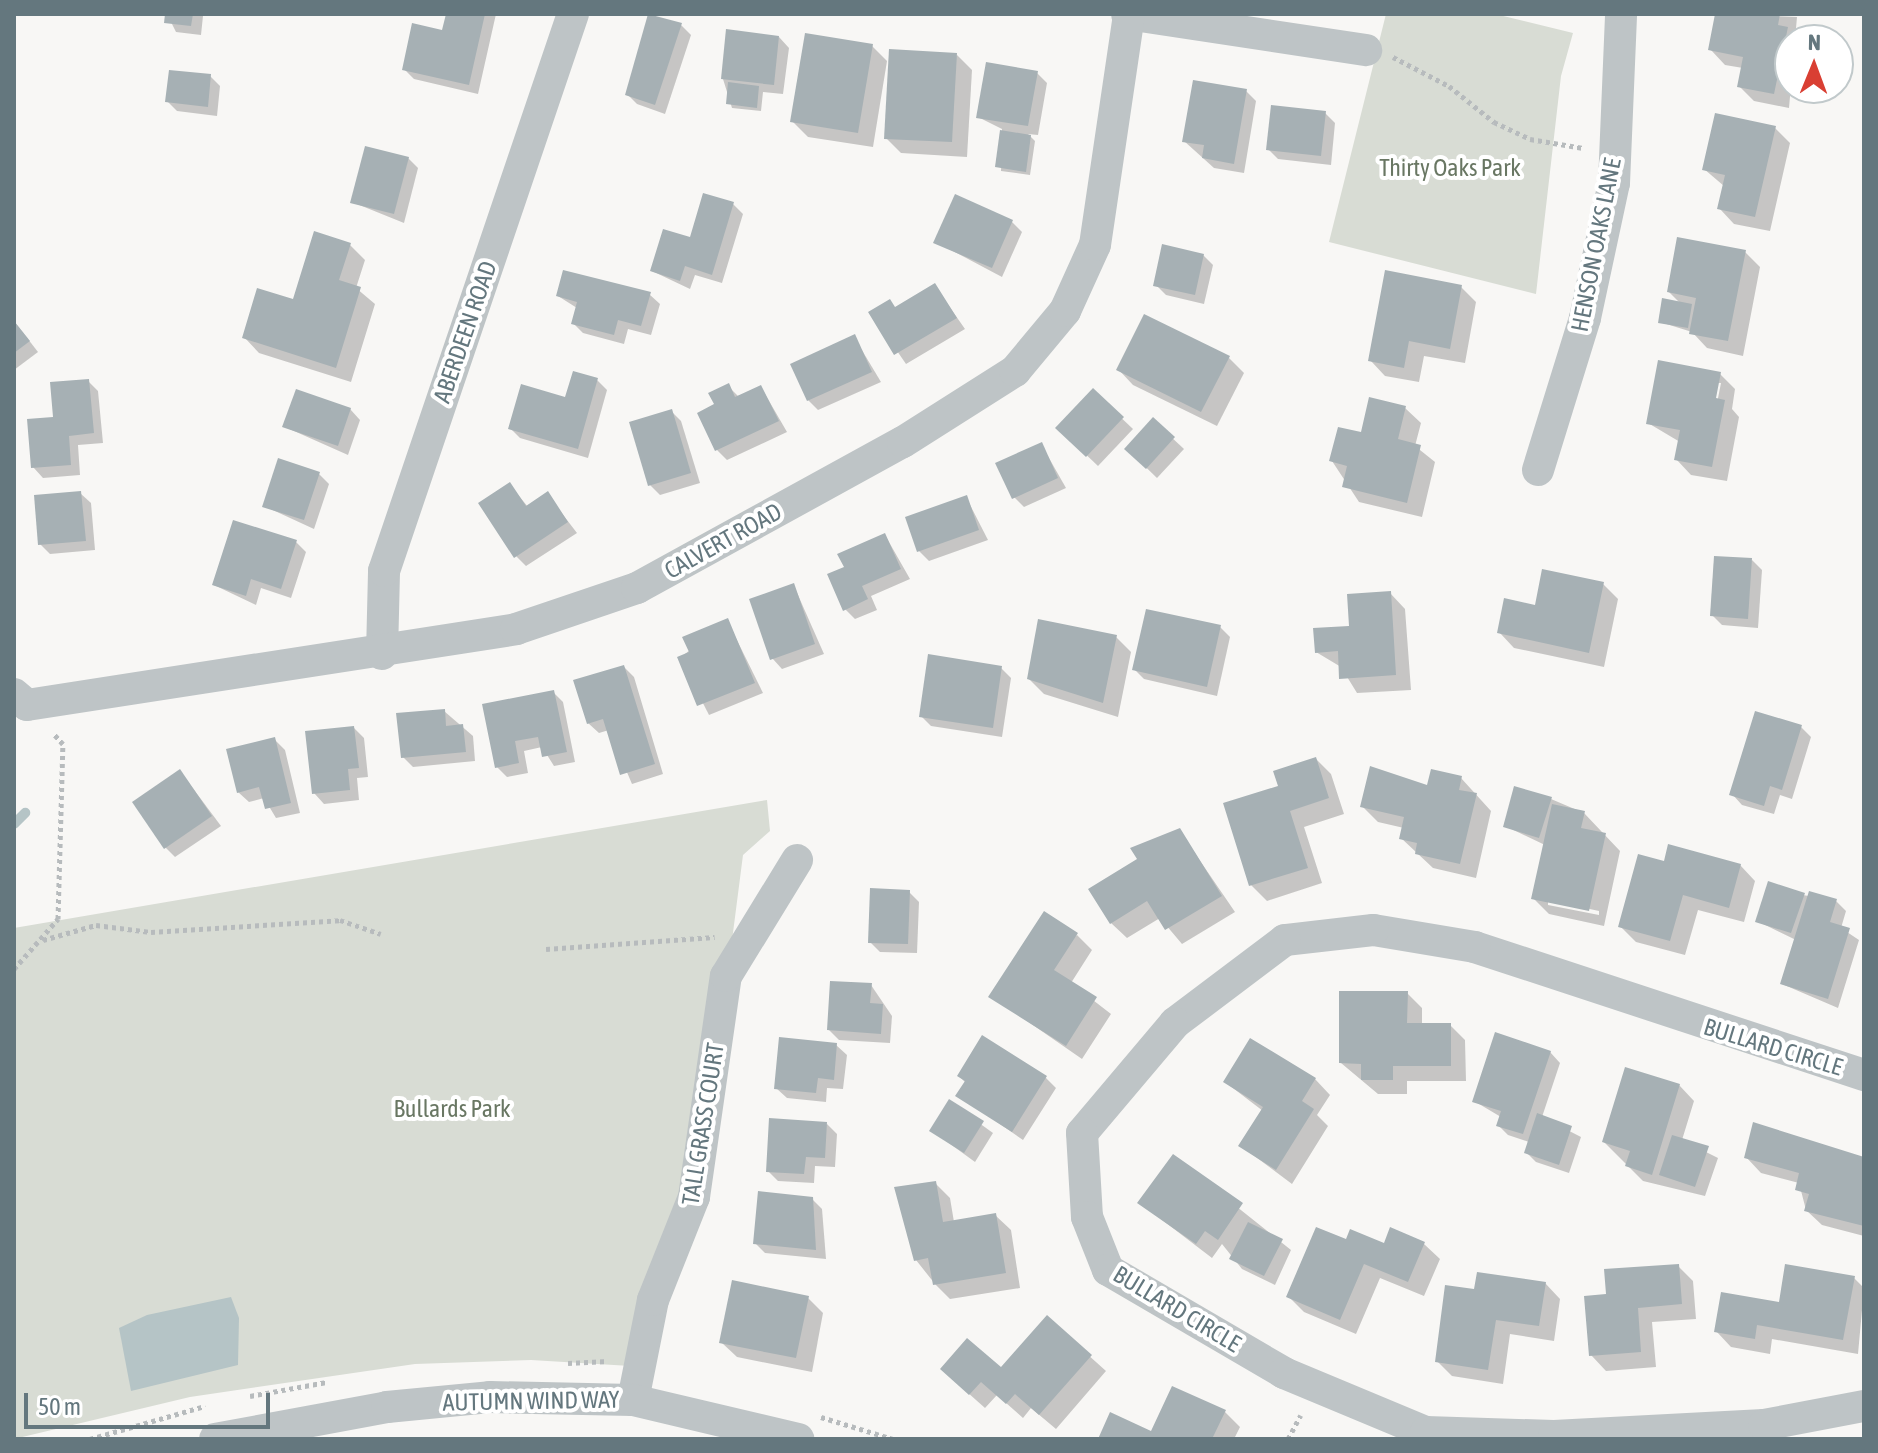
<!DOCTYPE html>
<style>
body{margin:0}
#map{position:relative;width:1878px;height:1453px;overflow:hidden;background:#f8f7f5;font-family:"Asap Condensed",sans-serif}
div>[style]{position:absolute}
.green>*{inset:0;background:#d8dcd4}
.water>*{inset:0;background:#b5c4c6}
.shadow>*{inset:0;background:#0003}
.stream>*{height:10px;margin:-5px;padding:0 5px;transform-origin:5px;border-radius:5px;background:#b5c4c6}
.building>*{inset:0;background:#a6b0b4}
.path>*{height:5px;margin-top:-2.5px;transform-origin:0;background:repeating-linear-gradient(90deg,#b7bbbd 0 4px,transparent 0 8px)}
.minor>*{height:32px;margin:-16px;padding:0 16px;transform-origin:16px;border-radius:16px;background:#bec4c6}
span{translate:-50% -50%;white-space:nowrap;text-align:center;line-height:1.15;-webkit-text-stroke:8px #fff;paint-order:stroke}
.park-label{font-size:24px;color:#697763}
.street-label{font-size:24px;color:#64777e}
.frame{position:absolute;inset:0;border:16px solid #64777e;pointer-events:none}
.north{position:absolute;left:1774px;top:24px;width:80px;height:80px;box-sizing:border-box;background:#fff;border:2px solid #c1c9cb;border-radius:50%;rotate:1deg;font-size:22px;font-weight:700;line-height:32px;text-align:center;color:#64777e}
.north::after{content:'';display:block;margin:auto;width:28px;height:36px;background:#d93f33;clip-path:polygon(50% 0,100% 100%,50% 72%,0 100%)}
.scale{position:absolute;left:24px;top:1393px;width:246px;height:36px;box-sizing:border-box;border:4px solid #64777e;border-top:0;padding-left:10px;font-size:24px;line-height:28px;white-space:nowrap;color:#64777e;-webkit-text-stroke:6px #fff;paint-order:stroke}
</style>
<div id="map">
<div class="green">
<i style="clip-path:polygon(1386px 14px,1495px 14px,1573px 33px,1561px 76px,1536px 294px,1329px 242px)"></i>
<i style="clip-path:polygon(767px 800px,770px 831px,743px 855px,701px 1181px,647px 1367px,531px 1360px,415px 1364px,190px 1397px,14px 1439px,14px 928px)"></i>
</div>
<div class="water">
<i style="clip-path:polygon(231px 1297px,239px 1318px,238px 1365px,131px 1391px,119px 1328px,147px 1315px)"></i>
</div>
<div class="shadow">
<i style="clip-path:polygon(167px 14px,219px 14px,203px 16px,201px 35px,176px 32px)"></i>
<i style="clip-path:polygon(448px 14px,496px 14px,478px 94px,414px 79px,404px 69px,444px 33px)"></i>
<i style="clip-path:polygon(1717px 14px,1797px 17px,1789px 108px,1754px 101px,1739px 86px,1743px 68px,1725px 65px,1710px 49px)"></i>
<i style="clip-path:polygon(681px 25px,691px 35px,665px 114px,637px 104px,627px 94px)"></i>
<i style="clip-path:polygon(779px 37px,789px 48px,783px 94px,763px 92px,761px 111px,732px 108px,723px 79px)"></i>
<i style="clip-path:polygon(872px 46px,887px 61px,873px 147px,808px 137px,792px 121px)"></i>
<i style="clip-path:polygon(957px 55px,972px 70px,967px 157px,901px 153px,886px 138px)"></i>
<i style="clip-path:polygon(1037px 73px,1047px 83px,1038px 135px,1028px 134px,1035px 141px,1030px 175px,1001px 171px,1002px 129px,978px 117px)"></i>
<i style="clip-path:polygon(210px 76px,220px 86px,217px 116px,177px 111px,167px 101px)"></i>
<i style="clip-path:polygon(1246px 91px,1256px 101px,1244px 173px,1214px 168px,1184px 141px)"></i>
<i style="clip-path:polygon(1325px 113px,1335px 123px,1331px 165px,1278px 159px,1268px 149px)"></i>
<i style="clip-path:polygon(1775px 128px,1790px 143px,1770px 231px,1734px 224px,1719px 208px,1724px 186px,1704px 169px)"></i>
<i style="clip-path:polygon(408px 158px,418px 168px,404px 223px,352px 202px)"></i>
<i style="clip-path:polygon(733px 204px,743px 214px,722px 283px,695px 275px,690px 289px,652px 271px)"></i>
<i style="clip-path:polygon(1012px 222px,1022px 232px,1002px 277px,936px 242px)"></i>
<i style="clip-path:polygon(350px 245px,365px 260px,356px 288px,375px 304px,351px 382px,259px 353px,244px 337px,294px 301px)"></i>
<i style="clip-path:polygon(1745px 252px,1760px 267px,1743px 356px,1707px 348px,1692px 332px,1660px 322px,1681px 304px,1669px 292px)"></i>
<i style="clip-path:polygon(1203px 255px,1213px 265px,1204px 304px,1166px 295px,1156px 285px)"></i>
<i style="clip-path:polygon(935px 286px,965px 329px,906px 364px,871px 313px,896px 309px)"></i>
<i style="clip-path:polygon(1461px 287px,1476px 302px,1465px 363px,1424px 356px,1419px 382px,1385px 376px,1370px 360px)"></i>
<i style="clip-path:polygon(649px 294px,660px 304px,651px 335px,628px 329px,624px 344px,583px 333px,573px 323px,577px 308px,558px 296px)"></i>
<i style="clip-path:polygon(14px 321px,38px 352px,14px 370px)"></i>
<i style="clip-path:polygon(854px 337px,881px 382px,818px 410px,808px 400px)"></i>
<i style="clip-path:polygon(1229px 358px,1244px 373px,1217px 426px,1133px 385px,1118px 369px)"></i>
<i style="clip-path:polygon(evenodd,1720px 374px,1735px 389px,1732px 409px,1739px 417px,1727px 481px,1691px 475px,1676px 459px,1680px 442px,1648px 423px,1720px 374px,1717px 383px,1721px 383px,1716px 408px,1712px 408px,1717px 383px)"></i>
<i style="clip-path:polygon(597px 380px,607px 390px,588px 458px,520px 438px,510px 428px)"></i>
<i style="clip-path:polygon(88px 381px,98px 391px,103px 443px,78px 445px,80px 475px,43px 478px,33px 467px,55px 419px)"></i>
<i style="clip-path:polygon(728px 386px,738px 396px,761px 387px,787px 432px,727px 460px,717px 450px,717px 405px)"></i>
<i style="clip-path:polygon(1093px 391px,1133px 429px,1098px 466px,1058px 428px)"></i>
<i style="clip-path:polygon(1405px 408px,1421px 423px,1415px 446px,1435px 462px,1422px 517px,1359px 502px,1332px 461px)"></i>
<i style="clip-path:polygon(350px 409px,360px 420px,348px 455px,285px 427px)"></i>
<i style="clip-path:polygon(671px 411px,681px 421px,700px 483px,660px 495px,650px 485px)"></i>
<i style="clip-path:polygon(1153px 420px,1184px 449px,1157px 478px,1127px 449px)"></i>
<i style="clip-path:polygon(1041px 444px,1066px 488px,1024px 507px,1014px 497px)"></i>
<i style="clip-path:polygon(319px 474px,329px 484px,314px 529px,264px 506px)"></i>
<i style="clip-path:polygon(510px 485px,528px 507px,547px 494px,577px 533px,526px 566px,516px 556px)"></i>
<i style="clip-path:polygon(80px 493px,91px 503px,95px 550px,50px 554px,40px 544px)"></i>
<i style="clip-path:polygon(966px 497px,988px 540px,929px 561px,919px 551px)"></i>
<i style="clip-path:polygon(885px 535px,910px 579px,871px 596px,877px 610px,855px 619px,845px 609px,846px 568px)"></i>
<i style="clip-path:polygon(296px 542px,306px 552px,291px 598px,261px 588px,256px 605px,214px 585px)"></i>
<i style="clip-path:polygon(1752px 560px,1762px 570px,1758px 628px,1722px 625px,1712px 615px)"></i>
<i style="clip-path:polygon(1603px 584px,1618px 599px,1604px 667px,1514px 648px,1499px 632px,1536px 607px)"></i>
<i style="clip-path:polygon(794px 586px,824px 654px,782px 669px,772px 658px)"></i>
<i style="clip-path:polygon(1390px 593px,1405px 609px,1411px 690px,1357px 693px,1341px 667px,1316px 652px)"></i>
<i style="clip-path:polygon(727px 620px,763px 693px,709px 715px,680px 658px)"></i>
<i style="clip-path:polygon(1220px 627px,1230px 637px,1217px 696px,1144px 679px,1134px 669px)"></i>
<i style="clip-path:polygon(1116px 637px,1131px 652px,1118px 717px,1044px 694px,1029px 679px)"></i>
<i style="clip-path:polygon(624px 667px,634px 677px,663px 774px,632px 784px,609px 730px,599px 733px,588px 723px)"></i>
<i style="clip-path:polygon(1001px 668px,1011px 678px,1002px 737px,931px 726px,921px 716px)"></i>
<i style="clip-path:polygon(553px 692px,563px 702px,575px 762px,554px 766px,542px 747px,524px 751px,528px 773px,507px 777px,497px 767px,484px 706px)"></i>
<i style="clip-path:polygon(444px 711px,473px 736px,475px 761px,413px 767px,403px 757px)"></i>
<i style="clip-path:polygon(1801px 727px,1811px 737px,1792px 799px,1780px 795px,1774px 814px,1742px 805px,1732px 794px)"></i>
<i style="clip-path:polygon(354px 728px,364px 738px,368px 777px,357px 778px,359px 800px,324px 804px,314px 793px)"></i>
<i style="clip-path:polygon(275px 740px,285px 750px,300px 813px,276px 818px,264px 798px,249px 802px,238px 792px)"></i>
<i style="clip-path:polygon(1316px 759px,1331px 774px,1344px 814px,1304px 827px,1322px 883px,1267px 901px,1251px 885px,1280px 787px)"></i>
<i style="clip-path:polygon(180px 771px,221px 826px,175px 857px,165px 847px)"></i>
<i style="clip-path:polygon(1461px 778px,1491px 811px,1476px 878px,1433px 868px,1401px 838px,1404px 828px,1378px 822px,1363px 807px)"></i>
<i style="clip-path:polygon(evenodd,1551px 799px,1584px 813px,1620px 851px,1604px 926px,1549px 914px,1533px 898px,1545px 845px,1505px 826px,1551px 799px,1548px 900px,1599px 911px,1599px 915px,1548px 905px,1548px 900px)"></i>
<i style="clip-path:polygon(1179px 830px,1235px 912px,1182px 944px,1160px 918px,1127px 938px,1111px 923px,1140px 860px)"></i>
<i style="clip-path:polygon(1665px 863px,1740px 865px,1755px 881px,1744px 922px,1698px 910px,1685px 955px,1636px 942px,1621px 927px)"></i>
<i style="clip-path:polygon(909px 892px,919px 902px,917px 953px,880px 952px,870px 942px)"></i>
<i style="clip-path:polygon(1803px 895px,1836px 901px,1846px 911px,1841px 928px,1859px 940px,1838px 1008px,1782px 984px,1796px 940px,1757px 921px)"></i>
<i style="clip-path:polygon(1077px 935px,1092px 950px,1071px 983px,1111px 1014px,1082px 1059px,991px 996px)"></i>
<i style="clip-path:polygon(871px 985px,892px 1016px,890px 1043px,839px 1040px,829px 1030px)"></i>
<i style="clip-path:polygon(1407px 993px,1422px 1008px,1422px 1025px,1450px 1025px,1465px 1040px,1466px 1081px,1407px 1081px,1407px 1094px,1378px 1094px,1341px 1063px)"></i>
<i style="clip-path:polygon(836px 1045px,847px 1055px,843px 1089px,827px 1088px,826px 1102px,787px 1098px,776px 1088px)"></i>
<i style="clip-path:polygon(1550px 1052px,1560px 1063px,1542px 1117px,1581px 1137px,1569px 1173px,1536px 1162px,1526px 1152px,1529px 1142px,1508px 1135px,1498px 1125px,1501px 1117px,1474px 1101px)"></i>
<i style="clip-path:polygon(959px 1076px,1046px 1078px,1056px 1088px,1023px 1140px,958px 1095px,966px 1083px)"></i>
<i style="clip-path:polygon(1315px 1079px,1330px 1095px,1317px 1115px,1328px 1126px,1292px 1184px,1241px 1146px,1263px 1111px,1225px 1082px)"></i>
<i style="clip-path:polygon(1679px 1085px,1694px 1101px,1682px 1140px,1718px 1158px,1705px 1196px,1643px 1181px,1604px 1142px)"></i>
<i style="clip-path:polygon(950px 1102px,993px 1133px,975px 1162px,931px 1130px)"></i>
<i style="clip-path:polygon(827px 1124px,837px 1134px,835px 1167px,815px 1166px,814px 1183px,778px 1181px,768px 1171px)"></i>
<i style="clip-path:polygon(1173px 1156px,1291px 1250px,1275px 1285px,1242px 1269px,1222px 1244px,1212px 1258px,1140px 1203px)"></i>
<i style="clip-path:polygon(1746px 1157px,1864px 1158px,1864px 1236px,1822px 1225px,1806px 1210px,1799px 1183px,1761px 1173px)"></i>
<i style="clip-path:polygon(935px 1183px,950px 1198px,954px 1222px,995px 1215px,1011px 1230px,1020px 1288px,950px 1299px,935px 1284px,916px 1260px)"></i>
<i style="clip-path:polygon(812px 1199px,822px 1209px,826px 1259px,765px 1253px,755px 1243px)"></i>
<i style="clip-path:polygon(1424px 1244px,1440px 1259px,1424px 1296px,1380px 1278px,1356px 1334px,1304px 1312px,1288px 1296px,1385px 1246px)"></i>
<i style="clip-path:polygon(1678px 1266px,1693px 1281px,1696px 1319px,1652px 1322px,1656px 1367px,1606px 1371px,1591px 1355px,1608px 1296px)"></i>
<i style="clip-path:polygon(1854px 1278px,1864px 1288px,1858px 1354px,1772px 1339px,1770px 1354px,1731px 1347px,1716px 1331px)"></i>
<i style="clip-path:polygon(1545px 1283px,1560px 1299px,1554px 1341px,1510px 1334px,1503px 1384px,1452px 1376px,1437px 1361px,1476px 1291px)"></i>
<i style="clip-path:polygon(808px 1298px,823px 1313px,812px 1372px,737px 1357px,721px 1342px)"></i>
<i style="clip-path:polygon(1047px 1318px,1106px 1371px,1056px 1429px,1031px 1408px,1023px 1418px,997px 1395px,985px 1408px,958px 1384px,1002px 1370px)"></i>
<i style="clip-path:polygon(1225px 1412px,1240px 1427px,1234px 1439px,1101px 1439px,1152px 1434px)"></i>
</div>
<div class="stream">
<i style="left:14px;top:824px;width:16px;rotate:-45deg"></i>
</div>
<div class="building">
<i style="clip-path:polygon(165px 14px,193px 14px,191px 26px,164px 23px)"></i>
<i style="clip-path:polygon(446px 14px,485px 14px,469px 85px,402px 70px,412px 23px,442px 30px)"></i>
<i style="clip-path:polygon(648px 14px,682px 23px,655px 105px,625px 95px)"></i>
<i style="clip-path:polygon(1715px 14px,1780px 14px,1778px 25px,1788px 27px,1774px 94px,1737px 87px,1743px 57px,1708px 50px)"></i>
<i style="clip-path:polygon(726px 29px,779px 36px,774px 85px,721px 79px)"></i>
<i style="clip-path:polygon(805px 33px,873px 44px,858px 133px,790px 122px)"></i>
<i style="clip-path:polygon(889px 49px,957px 53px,952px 142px,884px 139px)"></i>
<i style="clip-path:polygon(986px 62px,1038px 71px,1028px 126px,976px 118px)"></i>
<i style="clip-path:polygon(169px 70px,211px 74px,208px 107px,165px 102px)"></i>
<i style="clip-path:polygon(1193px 80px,1247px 89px,1234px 164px,1202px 158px,1204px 145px,1182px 142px)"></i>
<i style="clip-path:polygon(728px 82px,759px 86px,757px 108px,726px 104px)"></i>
<i style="clip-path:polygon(1271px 105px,1326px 111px,1321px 156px,1266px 150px)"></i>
<i style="clip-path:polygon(1715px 113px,1776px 126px,1755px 217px,1717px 209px,1725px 175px,1702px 170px)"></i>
<i style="clip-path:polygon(1000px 130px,1031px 135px,1026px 172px,995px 167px)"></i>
<i style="clip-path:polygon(365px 146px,409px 157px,394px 214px,350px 203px)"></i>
<i style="clip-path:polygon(703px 193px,734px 202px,712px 275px,685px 266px,680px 281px,650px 271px,663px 229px,690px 237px)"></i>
<i style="clip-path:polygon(955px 194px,1013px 220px,992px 268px,933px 243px)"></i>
<i style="clip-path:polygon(314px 231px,351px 243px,339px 280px,361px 287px,336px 368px,242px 338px,257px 288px,293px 299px)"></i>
<i style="clip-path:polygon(1677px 237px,1746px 250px,1728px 341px,1689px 334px,1696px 298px,1667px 292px)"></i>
<i style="clip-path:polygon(1162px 244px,1204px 254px,1195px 295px,1153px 286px)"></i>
<i style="clip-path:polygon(563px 270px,651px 292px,641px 326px,618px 320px,614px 335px,571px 324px,577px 302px,556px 296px)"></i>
<i style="clip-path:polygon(1385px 270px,1462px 285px,1450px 349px,1409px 341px,1404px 368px,1368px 361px)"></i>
<i style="clip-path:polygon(935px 283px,957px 318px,894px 355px,868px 312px,890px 299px,895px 307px)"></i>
<i style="clip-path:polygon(1662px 298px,1692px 304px,1688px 328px,1658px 323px)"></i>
<i style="clip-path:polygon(1144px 314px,1230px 356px,1201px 412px,1116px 370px)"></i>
<i style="clip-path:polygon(14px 321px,30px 341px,14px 353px)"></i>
<i style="clip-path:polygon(855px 334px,872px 372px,807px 401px,790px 364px)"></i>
<i style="clip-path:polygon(1658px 360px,1721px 372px,1716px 398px,1725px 400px,1712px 467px,1674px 460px,1680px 430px,1646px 424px)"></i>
<i style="clip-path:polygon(573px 371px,598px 378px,578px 449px,508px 429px,521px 384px,565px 397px)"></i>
<i style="clip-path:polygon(89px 379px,94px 433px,69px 436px,71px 465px,31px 468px,27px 419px,53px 417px,50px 382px)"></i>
<i style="clip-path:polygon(729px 383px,735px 397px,761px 385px,779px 421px,715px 451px,697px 413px,714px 404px,708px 393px)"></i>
<i style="clip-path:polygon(1093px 388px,1124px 417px,1086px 457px,1055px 428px)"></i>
<i style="clip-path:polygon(296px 389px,351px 408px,338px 446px,282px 427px)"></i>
<i style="clip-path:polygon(1369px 397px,1406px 406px,1398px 439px,1421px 445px,1407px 503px,1342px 487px,1347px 466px,1329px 461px,1338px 427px,1361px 432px)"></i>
<i style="clip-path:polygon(672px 409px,691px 473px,648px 486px,629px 422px)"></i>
<i style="clip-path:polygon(1153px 417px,1175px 437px,1146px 469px,1124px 449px)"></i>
<i style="clip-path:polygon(1042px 442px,1058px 478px,1012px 499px,995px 463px)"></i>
<i style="clip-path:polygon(278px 458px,320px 472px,304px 520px,262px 507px)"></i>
<i style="clip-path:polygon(510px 482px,526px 506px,548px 491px,568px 522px,514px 558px,478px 503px)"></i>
<i style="clip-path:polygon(81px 491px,86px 541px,38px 545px,34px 495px)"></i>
<i style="clip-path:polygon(967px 495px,979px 530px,917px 552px,905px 517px)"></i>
<i style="clip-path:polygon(233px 520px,297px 540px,281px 589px,251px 579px,246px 596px,212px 585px)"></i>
<i style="clip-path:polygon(885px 533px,901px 569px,862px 586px,868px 599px,843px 611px,827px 574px,844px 567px,837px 554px)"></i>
<i style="clip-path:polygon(1714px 556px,1752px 558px,1748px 619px,1710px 616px)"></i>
<i style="clip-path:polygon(1542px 569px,1604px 582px,1589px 653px,1497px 633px,1504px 598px,1535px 605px)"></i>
<i style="clip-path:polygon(794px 583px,815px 644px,770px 660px,749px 599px)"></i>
<i style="clip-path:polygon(1391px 591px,1396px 675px,1339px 679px,1338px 651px,1315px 653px,1313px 628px,1349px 626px,1347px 594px)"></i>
<i style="clip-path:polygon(1146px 609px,1221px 625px,1207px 687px,1132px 670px)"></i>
<i style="clip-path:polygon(728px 618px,755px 683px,697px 706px,677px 657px,689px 652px,682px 637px)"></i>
<i style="clip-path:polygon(1038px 619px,1117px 635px,1103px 703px,1027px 679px)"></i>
<i style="clip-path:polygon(928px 654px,1002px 666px,993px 728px,919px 717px)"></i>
<i style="clip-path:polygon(624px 665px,655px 764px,620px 775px,603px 719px,587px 724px,573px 680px)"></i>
<i style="clip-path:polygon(554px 690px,567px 752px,542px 757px,538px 737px,515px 741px,519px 763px,495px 768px,482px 704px)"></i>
<i style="clip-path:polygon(445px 709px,446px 726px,463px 724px,466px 752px,401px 758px,396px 713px)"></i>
<i style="clip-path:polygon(1755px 711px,1802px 725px,1782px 790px,1770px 786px,1764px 806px,1729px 795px)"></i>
<i style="clip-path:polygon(354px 726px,359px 768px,348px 769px,350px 790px,312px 794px,305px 731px)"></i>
<i style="clip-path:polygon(275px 737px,291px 803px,265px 809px,259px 787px,237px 793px,226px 749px)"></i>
<i style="clip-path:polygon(1316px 757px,1329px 798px,1290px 811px,1308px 868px,1249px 886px,1223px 803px,1278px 786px,1273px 771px)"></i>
<i style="clip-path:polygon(1370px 766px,1427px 785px,1431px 769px,1462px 776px,1459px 790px,1477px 793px,1460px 864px,1415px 854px,1417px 843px,1399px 839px,1404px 817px,1360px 807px)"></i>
<i style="clip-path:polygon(180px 769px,212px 816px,164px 849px,132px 802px)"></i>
<i style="clip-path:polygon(1514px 786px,1552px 797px,1539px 838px,1503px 827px)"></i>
<i style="clip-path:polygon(1552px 804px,1585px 811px,1581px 828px,1606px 833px,1589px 911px,1531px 899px)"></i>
<i style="clip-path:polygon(1180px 828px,1222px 896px,1165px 930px,1147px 901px,1110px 924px,1088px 889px,1137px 859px,1130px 848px)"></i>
<i style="clip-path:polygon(1668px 844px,1741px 864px,1729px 908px,1683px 895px,1670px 941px,1618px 927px,1638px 854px,1664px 861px)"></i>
<i style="clip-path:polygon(1768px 881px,1805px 893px,1791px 933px,1755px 922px)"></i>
<i style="clip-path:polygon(870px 888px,910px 890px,908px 944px,868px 943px)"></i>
<i style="clip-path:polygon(1809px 891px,1837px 899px,1830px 922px,1850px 928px,1828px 999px,1780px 984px)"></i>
<i style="clip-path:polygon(1044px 911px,1078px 933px,1054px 970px,1097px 997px,1066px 1046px,988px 997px)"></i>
<i style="clip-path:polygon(830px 981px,872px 983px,870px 1003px,883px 1004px,881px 1034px,827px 1030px)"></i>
<i style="clip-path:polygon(1339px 991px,1408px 991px,1407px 1023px,1451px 1023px,1451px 1066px,1393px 1066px,1393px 1080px,1361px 1080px,1361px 1064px,1339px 1063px)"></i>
<i style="clip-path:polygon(1495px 1032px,1551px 1051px,1523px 1134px,1496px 1126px,1501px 1111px,1472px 1102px)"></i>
<i style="clip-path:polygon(982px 1035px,1047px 1076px,1012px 1132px,955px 1096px,965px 1081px,957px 1076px)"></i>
<i style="clip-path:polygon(779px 1037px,837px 1043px,834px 1080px,818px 1078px,816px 1093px,774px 1089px)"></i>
<i style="clip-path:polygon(1250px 1038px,1316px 1078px,1302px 1101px,1314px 1109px,1276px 1170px,1238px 1146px,1263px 1107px,1223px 1082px)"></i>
<i style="clip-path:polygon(1625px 1067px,1680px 1084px,1652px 1175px,1625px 1166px,1630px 1151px,1602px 1142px)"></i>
<i style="clip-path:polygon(949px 1099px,984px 1121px,964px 1153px,929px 1131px)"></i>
<i style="clip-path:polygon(1537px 1113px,1572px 1126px,1559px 1165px,1524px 1153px)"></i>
<i style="clip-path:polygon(769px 1118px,827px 1122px,825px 1158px,806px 1157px,804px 1174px,766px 1172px)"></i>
<i style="clip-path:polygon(1753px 1122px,1864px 1157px,1864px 1226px,1804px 1211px,1809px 1194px,1795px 1190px,1799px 1173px,1744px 1158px)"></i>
<i style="clip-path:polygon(1672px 1135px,1709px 1146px,1695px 1187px,1659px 1175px)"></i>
<i style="clip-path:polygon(1173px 1154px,1243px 1203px,1218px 1240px,1205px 1231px,1196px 1244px,1137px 1203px)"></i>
<i style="clip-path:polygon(936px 1181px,943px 1222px,996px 1213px,1006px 1273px,933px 1285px,928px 1258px,914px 1261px,894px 1187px)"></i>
<i style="clip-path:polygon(758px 1191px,813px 1197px,816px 1250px,753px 1244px)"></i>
<i style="clip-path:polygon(1248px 1222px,1283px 1239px,1264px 1276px,1229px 1259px)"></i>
<i style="clip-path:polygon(1316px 1227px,1346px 1239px,1350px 1229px,1384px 1243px,1390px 1227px,1425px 1242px,1408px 1282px,1364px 1264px,1340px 1320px,1286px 1297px)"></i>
<i style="clip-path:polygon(1679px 1264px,1682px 1304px,1638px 1308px,1641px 1352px,1589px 1356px,1584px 1296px,1606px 1294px,1604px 1269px)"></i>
<i style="clip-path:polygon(1785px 1264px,1855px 1276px,1843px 1340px,1757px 1325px,1755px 1339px,1714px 1332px,1721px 1292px,1779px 1302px)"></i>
<i style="clip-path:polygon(1477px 1272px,1546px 1282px,1539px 1326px,1496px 1320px,1488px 1370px,1435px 1362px,1445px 1285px,1474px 1289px)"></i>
<i style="clip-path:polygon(732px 1280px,809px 1296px,796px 1358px,719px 1343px)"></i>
<i style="clip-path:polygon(1047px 1315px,1092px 1355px,1039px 1415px,1015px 1394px,1006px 1404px,981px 1382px,969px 1395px,940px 1369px,967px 1338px,1001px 1367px)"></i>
<i style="clip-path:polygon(1172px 1386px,1226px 1410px,1212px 1439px,1098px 1439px,1110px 1412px,1151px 1431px)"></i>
</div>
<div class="path">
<i style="left:1393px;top:57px;width:63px;rotate:27.4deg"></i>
<i style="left:1449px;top:86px;width:58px;rotate:38.7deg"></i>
<i style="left:1494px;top:122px;width:40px;rotate:25deg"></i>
<i style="left:1530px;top:139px;width:54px;rotate:9.6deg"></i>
<i style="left:43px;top:940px;width:55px;rotate:-15.8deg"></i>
<i style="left:96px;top:925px;width:55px;rotate:7.3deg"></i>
<i style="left:151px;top:932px;width:189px;rotate:-3.6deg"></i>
<i style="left:340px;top:920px;width:43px;rotate:18.9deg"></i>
<i style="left:546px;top:949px;width:169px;rotate:-4.1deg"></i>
<i style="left:14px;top:969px;width:67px;rotate:-48.7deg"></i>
<i style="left:58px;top:919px;width:175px;rotate:-88.4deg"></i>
<i style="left:63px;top:744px;width:13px;rotate:-132deg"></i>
<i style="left:568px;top:1363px;width:40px;rotate:-2.9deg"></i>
<i style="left:250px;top:1396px;width:78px;rotate:-10.3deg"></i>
<i style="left:821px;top:1417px;width:75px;rotate:17deg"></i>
<i style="left:90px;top:1439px;width:120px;rotate:-16deg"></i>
<i style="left:1288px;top:1439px;width:27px;rotate:-62deg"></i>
</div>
<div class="minor">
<i style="left:1127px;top:14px;width:242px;rotate:8.6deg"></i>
<i style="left:1538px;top:470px;width:159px;rotate:-72.8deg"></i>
<i style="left:1585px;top:318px;width:138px;rotate:-77.9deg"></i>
<i style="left:1614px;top:183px;width:169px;rotate:-87.6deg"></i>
<i style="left:382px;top:654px;width:83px;rotate:-88.6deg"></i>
<i style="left:384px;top:571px;width:588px;rotate:-71.26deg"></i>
<i style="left:14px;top:694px;width:17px;rotate:40deg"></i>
<i style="left:27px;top:705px;width:495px;rotate:-8.8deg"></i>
<i style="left:516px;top:629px;width:128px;rotate:-18.7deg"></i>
<i style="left:637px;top:588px;width:303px;rotate:-28.8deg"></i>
<i style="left:903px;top:442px;width:133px;rotate:-32.4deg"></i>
<i style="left:1015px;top:371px;width:78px;rotate:-50.2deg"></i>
<i style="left:1065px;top:311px;width:72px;rotate:-65.6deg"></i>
<i style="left:1095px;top:245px;width:233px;rotate:-81.6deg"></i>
<i style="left:1864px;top:1075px;width:410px;rotate:-161.8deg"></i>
<i style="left:1475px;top:947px;width:103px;rotate:-170.5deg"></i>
<i style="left:1373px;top:930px;width:89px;rotate:173.5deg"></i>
<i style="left:1285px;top:940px;width:138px;rotate:143deg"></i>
<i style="left:1175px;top:1023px;width:144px;rotate:130.2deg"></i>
<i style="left:1082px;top:1133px;width:84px;rotate:86.6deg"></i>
<i style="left:1087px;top:1217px;width:57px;rotate:68.4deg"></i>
<i style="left:1108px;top:1270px;width:204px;rotate:30.3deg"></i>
<i style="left:1284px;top:1373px;width:154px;rotate:22.6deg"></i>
<i style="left:1426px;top:1432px;width:128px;rotate:1.8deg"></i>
<i style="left:1554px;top:1436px;width:210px;rotate:-3deg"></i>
<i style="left:1764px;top:1425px;width:102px;rotate:-10.8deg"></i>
<i style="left:633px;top:1400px;width:102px;rotate:-78.7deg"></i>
<i style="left:653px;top:1300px;width:111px;rotate:-68.3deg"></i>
<i style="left:694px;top:1197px;width:223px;rotate:-81.8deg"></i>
<i style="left:726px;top:976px;width:136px;rotate:-58.5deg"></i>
<i style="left:215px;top:1439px;width:175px;rotate:-10.5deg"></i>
<i style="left:387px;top:1407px;width:103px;rotate:-5.5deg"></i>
<i style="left:490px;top:1397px;width:143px;rotate:1.2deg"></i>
<i style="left:633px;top:1400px;width:170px;rotate:13.3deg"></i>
</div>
<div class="park-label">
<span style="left:1450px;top:168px">Thirty Oaks Park</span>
<span style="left:452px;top:1109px">Bullards Park</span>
</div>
<div class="street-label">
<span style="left:1596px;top:245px;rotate:-79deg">HENSON OAKS LANE</span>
<span style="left:465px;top:332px;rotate:-71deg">ABERDEEN ROAD</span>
<span style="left:723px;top:541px;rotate:-29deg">CALVERT ROAD</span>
<span style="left:1773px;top:1047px;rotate:17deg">BULLARD CIRCLE</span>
<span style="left:703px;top:1124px;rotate:-81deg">TALL GRASS COURT</span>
<span style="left:1177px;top:1309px;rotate:31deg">BULLARD CIRCLE</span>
<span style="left:531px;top:1401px;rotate:-1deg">AUTUMN WIND WAY</span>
</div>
<div class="frame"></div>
<div class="north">N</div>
<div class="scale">50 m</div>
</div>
